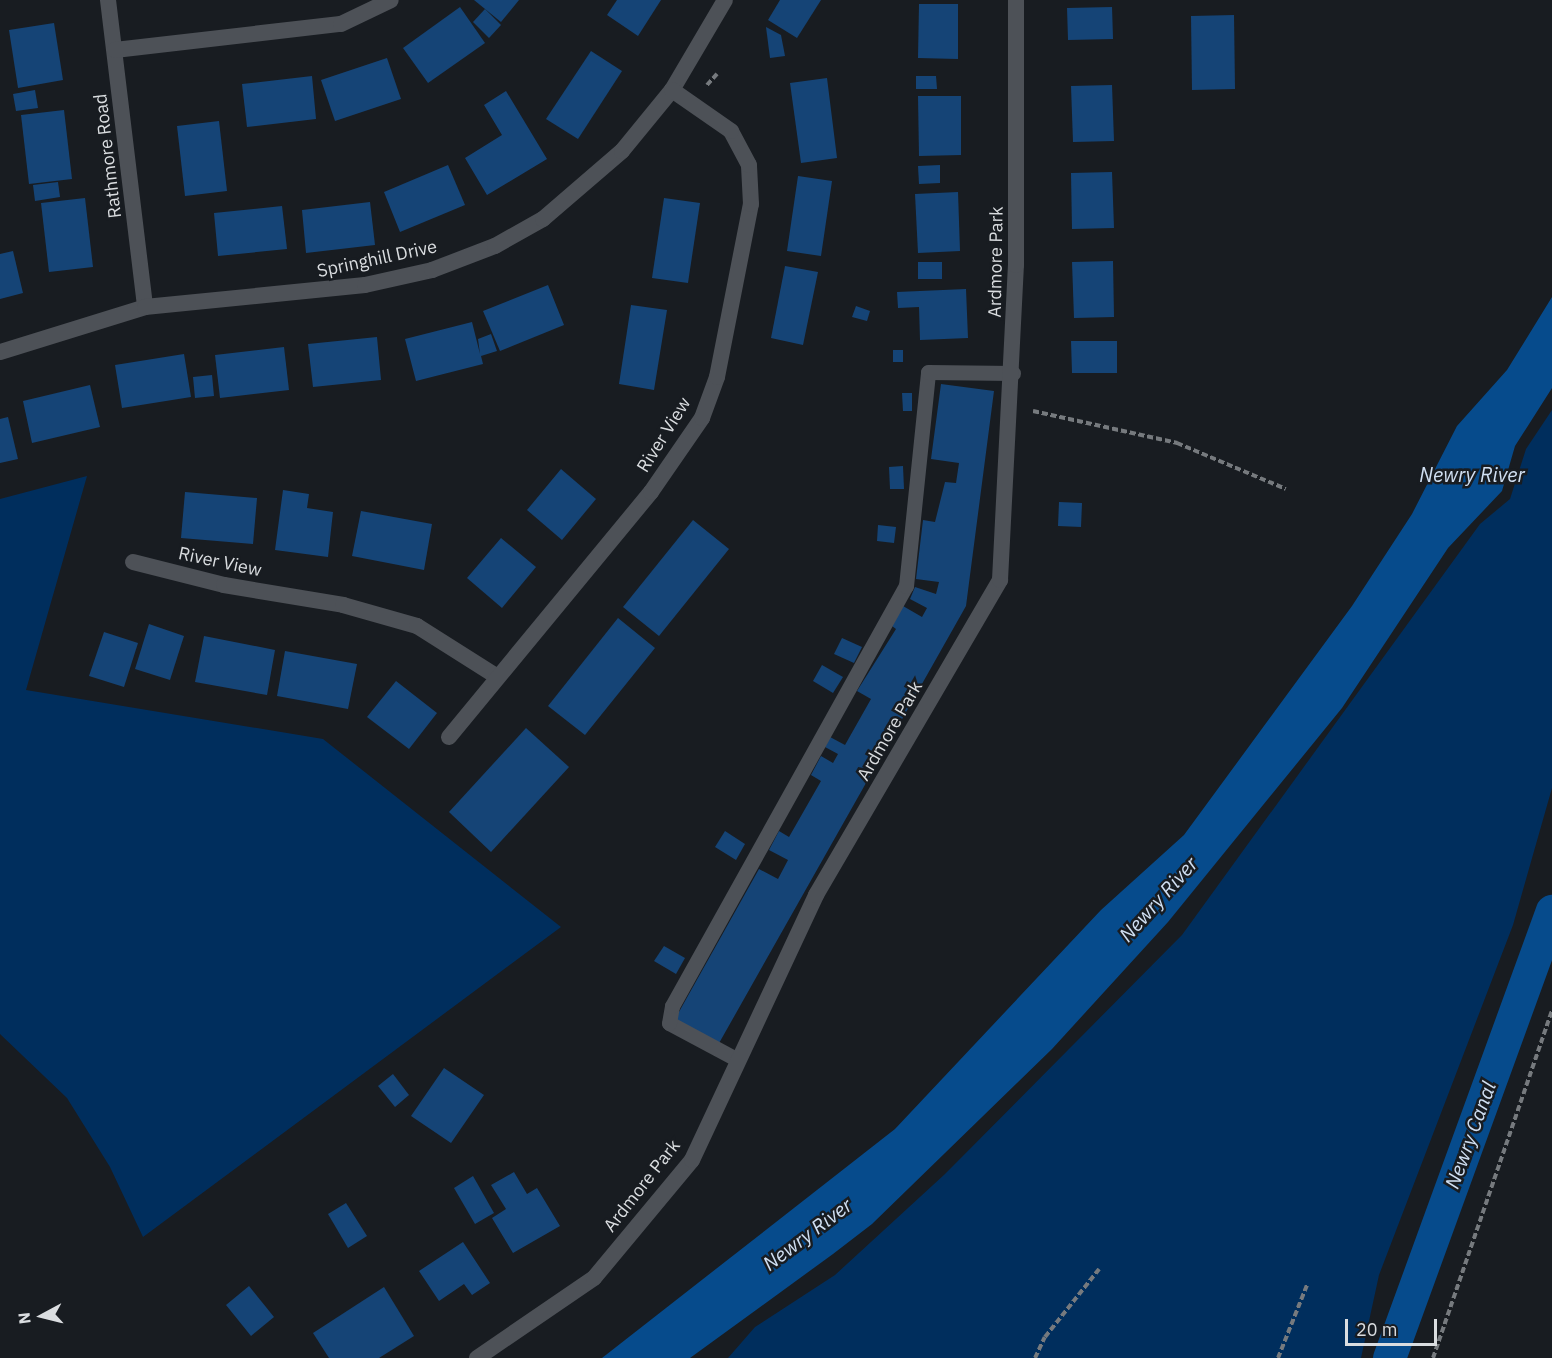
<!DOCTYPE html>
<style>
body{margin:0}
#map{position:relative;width:1552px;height:1358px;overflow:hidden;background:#181c21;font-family:"IBM Plex Sans",sans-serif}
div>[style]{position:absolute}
.green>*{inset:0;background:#002e5d}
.water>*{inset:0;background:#064b8c}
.canal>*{height:33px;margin:-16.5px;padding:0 16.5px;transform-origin:16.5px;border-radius:16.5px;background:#064b8c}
.building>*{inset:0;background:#154476}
.path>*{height:4px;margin-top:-2px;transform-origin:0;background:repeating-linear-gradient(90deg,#767a7e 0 6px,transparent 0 9px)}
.service>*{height:15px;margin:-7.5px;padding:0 7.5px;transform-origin:7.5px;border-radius:7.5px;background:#4d5157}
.minor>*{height:16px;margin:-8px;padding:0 8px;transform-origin:8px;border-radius:8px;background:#4d5157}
span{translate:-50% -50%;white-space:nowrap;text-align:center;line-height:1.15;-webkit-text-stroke:5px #181c21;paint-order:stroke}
.street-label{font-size:18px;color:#dadde0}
.water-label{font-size:20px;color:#d1e0f3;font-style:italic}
.north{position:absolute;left:12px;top:1286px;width:60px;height:60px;-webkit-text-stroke:4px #181c21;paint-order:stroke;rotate:263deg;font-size:16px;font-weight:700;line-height:24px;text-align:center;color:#dadde0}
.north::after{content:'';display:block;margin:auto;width:21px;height:27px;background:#dadde0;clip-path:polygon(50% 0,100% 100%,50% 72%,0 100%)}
.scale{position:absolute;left:1345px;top:1319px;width:92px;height:27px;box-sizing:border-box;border:3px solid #dadde0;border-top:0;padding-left:8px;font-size:18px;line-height:21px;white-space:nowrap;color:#dadde0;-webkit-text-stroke:4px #181c21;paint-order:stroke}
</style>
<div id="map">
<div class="green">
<i style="clip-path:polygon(1552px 410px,1552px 788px,1513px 925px,1379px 1275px,1361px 1358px,728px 1358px,755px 1327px,835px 1275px,945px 1174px,1182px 935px,1480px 524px,1510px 499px,1526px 449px)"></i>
<i style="clip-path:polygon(87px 476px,26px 690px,323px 739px,561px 927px,143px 1237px,110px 1167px,67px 1098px,0 1034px,0 499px)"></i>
</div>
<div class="water">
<i style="clip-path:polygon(1552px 297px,1552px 388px,1515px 446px,1502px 491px,1448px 548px,1342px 708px,1168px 922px,1052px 1049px,872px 1224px,833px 1254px,690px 1358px,602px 1358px,895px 1129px,1101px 910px,1184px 835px,1352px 606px,1412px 514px,1457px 426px,1507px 370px)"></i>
</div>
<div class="canal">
<i style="left:1389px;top:1358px;width:476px;rotate:-70deg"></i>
</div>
<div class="building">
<i style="clip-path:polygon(474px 0,519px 0,501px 22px)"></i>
<i style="clip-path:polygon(617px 0,661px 0,638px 36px,607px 15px)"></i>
<i style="clip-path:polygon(780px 0,821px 0,797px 38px,768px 20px)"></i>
<i style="clip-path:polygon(919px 4px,958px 4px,958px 59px,918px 58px)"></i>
<i style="clip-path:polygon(460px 7px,485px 43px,428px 83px,403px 48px)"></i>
<i style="clip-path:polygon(1112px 7px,1113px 39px,1068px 40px,1067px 8px)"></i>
<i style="clip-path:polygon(485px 9px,501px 25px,489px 38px,473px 22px)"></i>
<i style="clip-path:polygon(1234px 15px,1235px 89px,1192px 90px,1191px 16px)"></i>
<i style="clip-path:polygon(54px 23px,63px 80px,18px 88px,9px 30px)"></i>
<i style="clip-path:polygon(766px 27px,781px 35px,785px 56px,770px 58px)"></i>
<i style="clip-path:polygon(591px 51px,622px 71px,578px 139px,546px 119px)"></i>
<i style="clip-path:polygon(387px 58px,401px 99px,335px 121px,321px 80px)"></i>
<i style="clip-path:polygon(312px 76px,316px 119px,247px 127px,242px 84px)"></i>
<i style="clip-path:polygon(916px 76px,936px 76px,937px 89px,916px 89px)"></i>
<i style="clip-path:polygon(827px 78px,837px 158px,801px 163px,790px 83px)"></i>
<i style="clip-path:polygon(1112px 85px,1114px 141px,1073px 142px,1071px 86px)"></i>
<i style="clip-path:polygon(35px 90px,38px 108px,16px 111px,13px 94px)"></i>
<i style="clip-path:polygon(506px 91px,547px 159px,487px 195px,465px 158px,502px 135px,484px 105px)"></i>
<i style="clip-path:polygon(918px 96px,961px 96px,961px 155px,919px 156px)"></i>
<i style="clip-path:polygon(64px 110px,72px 179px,29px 184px,21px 115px)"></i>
<i style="clip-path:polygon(219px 121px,227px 191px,185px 196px,177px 126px)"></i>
<i style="clip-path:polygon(448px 165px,465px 205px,400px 232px,384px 192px)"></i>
<i style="clip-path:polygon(940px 165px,940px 183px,919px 184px,918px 166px)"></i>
<i style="clip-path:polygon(1112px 172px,1114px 228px,1072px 229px,1071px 173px)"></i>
<i style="clip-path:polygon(798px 176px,832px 181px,821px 256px,787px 251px)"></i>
<i style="clip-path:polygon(58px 182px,60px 197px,35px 201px,33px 185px)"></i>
<i style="clip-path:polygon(958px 192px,960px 251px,918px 253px,915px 194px)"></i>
<i style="clip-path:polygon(85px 198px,93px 267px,49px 272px,41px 203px)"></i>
<i style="clip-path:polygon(664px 198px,700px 203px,688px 283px,652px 278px)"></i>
<i style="clip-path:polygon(370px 202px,375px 245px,306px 253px,302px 210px)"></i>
<i style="clip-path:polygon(282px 206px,287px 249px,218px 256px,214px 213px)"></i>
<i style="clip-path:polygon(13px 251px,23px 293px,0 299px,0 254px)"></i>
<i style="clip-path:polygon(1113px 261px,1114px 317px,1074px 318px,1072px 262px)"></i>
<i style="clip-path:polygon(918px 262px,942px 262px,942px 279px,918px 279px)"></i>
<i style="clip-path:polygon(785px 266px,818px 272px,803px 345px,771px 338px)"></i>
<i style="clip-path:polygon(548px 285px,564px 325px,500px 351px,483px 311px)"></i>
<i style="clip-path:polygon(966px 289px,968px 338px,920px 340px,919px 307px,898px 308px,897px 292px)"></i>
<i style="clip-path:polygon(631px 305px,667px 310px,654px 390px,619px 384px)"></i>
<i style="clip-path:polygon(856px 306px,870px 311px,867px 321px,852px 317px)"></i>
<i style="clip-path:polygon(472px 322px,480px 354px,478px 339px,491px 334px,497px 351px,481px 356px,483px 364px,416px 381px,405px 339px)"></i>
<i style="clip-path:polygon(377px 337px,381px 380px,313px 387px,308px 344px)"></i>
<i style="clip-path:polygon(1071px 341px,1117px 341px,1117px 373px,1072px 373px)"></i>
<i style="clip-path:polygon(284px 347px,289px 390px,220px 398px,215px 355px)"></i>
<i style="clip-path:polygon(893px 350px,903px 350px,903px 362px,893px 362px)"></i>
<i style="clip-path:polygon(184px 354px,191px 397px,122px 408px,115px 365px)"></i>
<i style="clip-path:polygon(212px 375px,214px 396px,195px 398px,193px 377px)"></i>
<i style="clip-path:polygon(941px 384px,994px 391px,966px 606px,718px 1045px,675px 1019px,759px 869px,778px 879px,788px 860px,769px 850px,779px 831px,789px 837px,821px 781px,811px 775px,821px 756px,833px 763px,838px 754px,825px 747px,830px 737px,845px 745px,871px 699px,857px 691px,896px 629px,892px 626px,903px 606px,922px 617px,927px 608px,910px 599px,915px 587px,936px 594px,939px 582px,916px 579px,923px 520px,935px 522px,945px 482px,956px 483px,959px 463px,931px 459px)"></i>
<i style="clip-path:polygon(90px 385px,100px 427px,32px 443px,23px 401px)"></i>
<i style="clip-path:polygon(902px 393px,912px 393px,912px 411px,903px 411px)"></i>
<i style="clip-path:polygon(8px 417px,18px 459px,0 463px,0 419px)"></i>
<i style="clip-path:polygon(903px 466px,904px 489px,890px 489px,889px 467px)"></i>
<i style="clip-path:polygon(561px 469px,596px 499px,562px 540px,527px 510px)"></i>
<i style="clip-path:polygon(283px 490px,309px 494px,307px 508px,333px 512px,328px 557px,275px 550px)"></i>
<i style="clip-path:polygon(185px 492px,257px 498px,253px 544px,181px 538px)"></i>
<i style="clip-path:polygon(1059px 502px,1082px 503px,1081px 527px,1058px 526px)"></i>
<i style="clip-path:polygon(361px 511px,432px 524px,424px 570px,352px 556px)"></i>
<i style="clip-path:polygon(693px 520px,729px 549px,659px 636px,623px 607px)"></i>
<i style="clip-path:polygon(878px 525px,896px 527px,894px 543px,877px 541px)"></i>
<i style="clip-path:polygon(501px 538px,536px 567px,502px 608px,467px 578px)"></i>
<i style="clip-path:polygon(618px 618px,655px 648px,585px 735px,548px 706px)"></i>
<i style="clip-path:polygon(149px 624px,184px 636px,170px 680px,135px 669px)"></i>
<i style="clip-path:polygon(104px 632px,138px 643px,124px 687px,89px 676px)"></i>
<i style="clip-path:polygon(204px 636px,275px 650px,267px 695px,195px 682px)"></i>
<i style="clip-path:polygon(842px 638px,862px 647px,854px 663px,834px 654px)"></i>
<i style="clip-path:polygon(285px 651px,357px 664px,348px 709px,277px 696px)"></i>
<i style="clip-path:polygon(822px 665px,843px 677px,833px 693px,813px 681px)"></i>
<i style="clip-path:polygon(396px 681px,437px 713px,409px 749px,367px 717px)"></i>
<i style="clip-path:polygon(526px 728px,569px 767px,491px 852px,449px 812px)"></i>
<i style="clip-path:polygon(725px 831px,745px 844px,736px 860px,715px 847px)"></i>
<i style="clip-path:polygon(664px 946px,685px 958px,676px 974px,654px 961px)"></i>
<i style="clip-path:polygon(444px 1068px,484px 1095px,451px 1143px,411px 1116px)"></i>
<i style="clip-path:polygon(393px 1074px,409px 1095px,395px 1107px,378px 1086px)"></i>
<i style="clip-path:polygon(514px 1172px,527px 1194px,537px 1188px,560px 1226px,513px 1253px,492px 1218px,506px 1209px,491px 1185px)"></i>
<i style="clip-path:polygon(473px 1176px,494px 1213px,475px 1224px,454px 1188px)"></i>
<i style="clip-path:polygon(346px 1203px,367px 1236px,348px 1248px,328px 1214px)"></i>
<i style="clip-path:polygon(463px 1242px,490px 1283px,472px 1295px,464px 1284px,439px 1301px,419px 1271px)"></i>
<i style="clip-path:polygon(249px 1286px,274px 1317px,251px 1336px,226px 1305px)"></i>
<i style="clip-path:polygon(384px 1287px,414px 1336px,379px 1358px,329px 1358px,313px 1333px)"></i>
</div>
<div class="path">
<i style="left:707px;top:85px;width:15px;rotate:-48deg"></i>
<i style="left:1033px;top:411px;width:148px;rotate:12.5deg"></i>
<i style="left:1177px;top:443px;width:118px;rotate:22.9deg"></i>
<i style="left:1035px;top:1358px;width:23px;rotate:-65deg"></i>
<i style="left:1045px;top:1337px;width:87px;rotate:-51.5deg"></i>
<i style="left:1278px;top:1358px;width:79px;rotate:-68.3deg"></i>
<i style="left:1433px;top:1358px;width:367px;rotate:-71.1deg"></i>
</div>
<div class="service">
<i style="left:738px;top:1060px;width:78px;rotate:-151.8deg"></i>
<i style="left:669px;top:1023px;width:17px;rotate:-80deg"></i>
<i style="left:672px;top:1006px;width:481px;rotate:-60.9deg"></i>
<i style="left:906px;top:586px;width:215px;rotate:-84.1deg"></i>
<i style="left:928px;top:372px;width:85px;rotate:0.7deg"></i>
</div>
<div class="minor">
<i style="left:108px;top:0;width:309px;rotate:83.1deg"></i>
<i style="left:115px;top:50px;width:227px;rotate:-6.6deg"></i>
<i style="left:341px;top:24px;width:55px;rotate:-25.6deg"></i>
<i style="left:0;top:352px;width:152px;rotate:-17.2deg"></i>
<i style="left:145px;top:307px;width:221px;rotate:-5.7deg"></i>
<i style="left:365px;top:285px;width:69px;rotate:-12.6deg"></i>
<i style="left:432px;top:270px;width:67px;rotate:-20.9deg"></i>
<i style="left:495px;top:246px;width:55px;rotate:-29.4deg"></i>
<i style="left:543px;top:219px;width:104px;rotate:-40.7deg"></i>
<i style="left:622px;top:151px;width:79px;rotate:-50.7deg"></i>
<i style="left:672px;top:90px;width:104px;rotate:-59.5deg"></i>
<i style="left:133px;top:562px;width:94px;rotate:14.2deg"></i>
<i style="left:224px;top:585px;width:121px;rotate:9.5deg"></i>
<i style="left:343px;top:605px;width:77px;rotate:15.8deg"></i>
<i style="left:417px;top:626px;width:93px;rotate:32.3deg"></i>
<i style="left:449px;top:737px;width:318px;rotate:-50.5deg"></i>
<i style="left:651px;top:492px;width:90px;rotate:-55.4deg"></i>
<i style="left:702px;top:418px;width:44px;rotate:-69.9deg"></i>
<i style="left:717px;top:377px;width:176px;rotate:-78.9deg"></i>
<i style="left:751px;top:204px;width:39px;rotate:-93deg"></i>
<i style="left:749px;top:165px;width:38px;rotate:-118deg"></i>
<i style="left:731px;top:131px;width:72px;rotate:-145.2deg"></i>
<i style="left:477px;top:1358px;width:142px;rotate:-34.4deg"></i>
<i style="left:594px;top:1278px;width:153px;rotate:-50.3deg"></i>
<i style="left:692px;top:1160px;width:293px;rotate:-64.9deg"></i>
<i style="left:816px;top:895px;width:365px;rotate:-59.7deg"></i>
<i style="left:1000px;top:580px;width:315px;rotate:-87.1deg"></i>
<i style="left:1016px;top:265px;width:265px;rotate:-90deg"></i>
</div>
<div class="street-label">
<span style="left:108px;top:156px;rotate:-97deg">Rathmore Road</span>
<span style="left:377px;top:259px;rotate:-12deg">Springhill Drive</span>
<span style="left:996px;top:262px;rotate:-89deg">Ardmore Park</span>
<span style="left:664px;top:435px;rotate:-58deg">River View</span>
<span style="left:220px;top:562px;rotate:12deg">River View</span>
<span style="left:890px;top:731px;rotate:-60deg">Ardmore Park</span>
<span style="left:642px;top:1186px;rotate:-52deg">Ardmore Park</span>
</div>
<div class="water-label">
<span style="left:1472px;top:474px">Newry River</span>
<span style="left:1158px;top:899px;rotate:-48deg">Newry River</span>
<span style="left:1470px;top:1135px;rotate:-70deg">Newry Canal</span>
<span style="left:807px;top:1234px;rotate:-37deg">Newry River</span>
</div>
<div class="north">N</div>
<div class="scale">20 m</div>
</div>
